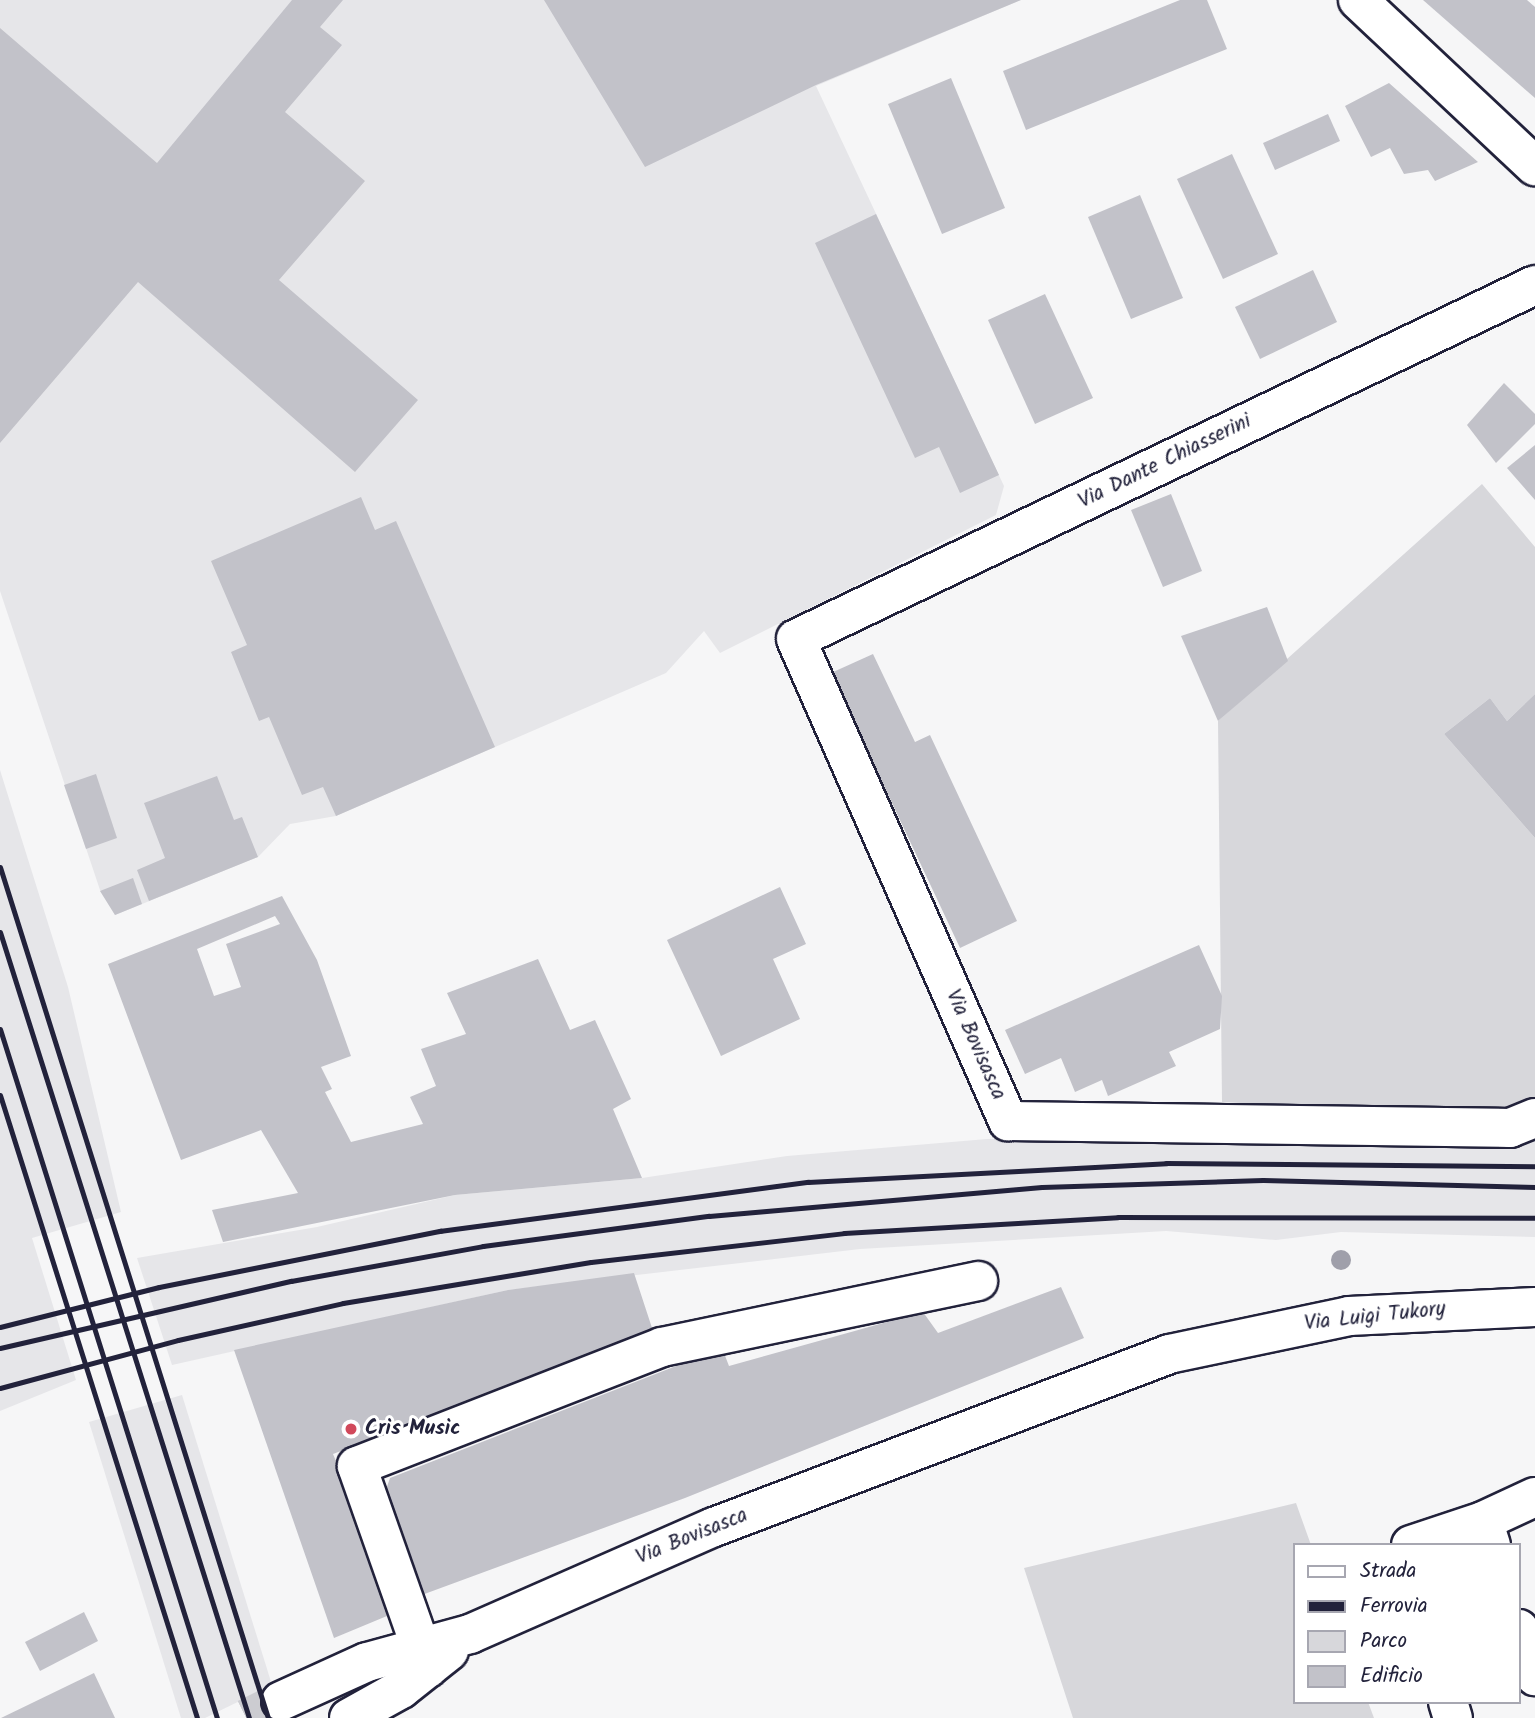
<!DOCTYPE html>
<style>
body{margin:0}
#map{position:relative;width:1535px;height:1718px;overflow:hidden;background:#f6f6f7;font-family:Kalam,sans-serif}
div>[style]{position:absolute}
.built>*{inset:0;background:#e6e6e9}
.green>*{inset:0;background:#d7d7db}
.building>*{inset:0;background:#c2c2c9}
.minor-tunnel>*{height:38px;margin-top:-19px;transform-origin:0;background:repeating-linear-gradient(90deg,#ccccd1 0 38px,transparent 0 57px)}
.roads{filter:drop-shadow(2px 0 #22223b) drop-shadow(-2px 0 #22223b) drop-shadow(0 2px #22223b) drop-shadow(0 -2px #22223b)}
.minor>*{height:38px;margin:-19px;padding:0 19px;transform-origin:19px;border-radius:19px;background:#fff}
.rail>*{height:5px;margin:-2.5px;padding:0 2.5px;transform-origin:2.5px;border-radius:2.5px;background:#22223b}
.trees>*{width:20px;height:20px;margin:-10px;border-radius:50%;background:#9f9faa}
.dots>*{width:19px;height:19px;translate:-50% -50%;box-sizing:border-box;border:4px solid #fff;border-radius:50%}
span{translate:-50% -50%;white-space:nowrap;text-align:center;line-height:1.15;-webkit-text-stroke:6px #fff;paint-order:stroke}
.street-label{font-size:21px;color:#22223b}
.poi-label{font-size:21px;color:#22223b;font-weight:700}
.left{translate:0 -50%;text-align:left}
.legend{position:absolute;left:1293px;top:1543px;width:228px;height:161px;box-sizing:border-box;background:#fff;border:2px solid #a7a7b1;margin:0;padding:9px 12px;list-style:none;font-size:21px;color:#22223b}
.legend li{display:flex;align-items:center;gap:14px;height:35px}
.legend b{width:35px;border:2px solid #a7a7b1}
</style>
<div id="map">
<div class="built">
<i style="clip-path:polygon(0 0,1021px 0,816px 86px,1004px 486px,996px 515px,720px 653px,704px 631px,666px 673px,336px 816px,290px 824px,258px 857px,115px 915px,100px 890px,0 591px)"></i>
<i style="clip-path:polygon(0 770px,68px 987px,121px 1212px,32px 1238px,76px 1380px,0 1411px)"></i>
<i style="clip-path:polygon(1131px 1136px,1535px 1141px,1535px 1237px,1341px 1232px,1276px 1240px,1166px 1231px,860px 1249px,508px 1290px,172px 1365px,137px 1258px,317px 1227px,455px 1195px,642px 1178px,787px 1156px,987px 1139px)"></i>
<i style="clip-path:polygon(182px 1395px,272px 1685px,205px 1718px,181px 1718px,89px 1422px)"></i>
</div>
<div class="green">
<i style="clip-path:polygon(1482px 484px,1535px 547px,1535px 694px,1507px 721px,1490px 698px,1444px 734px,1535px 838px,1535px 1106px,1513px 1118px,1222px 1102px,1218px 721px)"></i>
<i style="clip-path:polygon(1296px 1503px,1311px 1545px,1295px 1545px,1295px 1702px,1368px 1702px,1374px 1718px,1073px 1718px,1024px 1568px)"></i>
</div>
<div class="building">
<i style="clip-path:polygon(292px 0,343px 0,320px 27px,342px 45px,285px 112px,365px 181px,279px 280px,418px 400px,355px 472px,138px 282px,0 443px,0 28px,157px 163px)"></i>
<i style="clip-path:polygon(544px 0,1021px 0,816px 85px,645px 167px)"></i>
<i style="clip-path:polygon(1180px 0,1207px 0,1227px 49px,1026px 130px,1003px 71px)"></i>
<i style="clip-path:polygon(1423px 0,1527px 0,1535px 7px,1535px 98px)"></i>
<i style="clip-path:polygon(951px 78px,1005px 208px,942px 234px,888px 104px)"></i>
<i style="clip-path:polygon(1389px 83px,1478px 162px,1435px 181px,1428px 170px,1404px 174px,1390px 148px,1371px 157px,1345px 106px)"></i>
<i style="clip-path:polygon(1328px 114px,1340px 141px,1275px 170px,1263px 143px)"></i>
<i style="clip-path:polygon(1232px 154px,1278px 254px,1223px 279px,1177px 179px)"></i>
<i style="clip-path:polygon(1140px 195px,1183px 298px,1131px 319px,1088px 217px)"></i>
<i style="clip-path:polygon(876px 214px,999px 475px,960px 493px,939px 447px,915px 458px,815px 243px)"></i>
<i style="clip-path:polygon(1313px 270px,1337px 322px,1260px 359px,1235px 307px)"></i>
<i style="clip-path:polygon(1045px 294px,1093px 398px,1035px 424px,988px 320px)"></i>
<i style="clip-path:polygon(1504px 383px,1535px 414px,1535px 424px,1496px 463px,1467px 425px)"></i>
<i style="clip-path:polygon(1535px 445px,1535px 500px,1507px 468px)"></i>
<i style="clip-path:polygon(1171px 494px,1202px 571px,1163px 587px,1131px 510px)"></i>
<i style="clip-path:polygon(361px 497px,375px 530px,396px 521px,495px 747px,336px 816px,323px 787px,302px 795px,269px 717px,259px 721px,231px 652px,247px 645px,211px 561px)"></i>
<i style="clip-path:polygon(1267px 607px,1288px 661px,1218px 721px,1181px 636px)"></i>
<i style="clip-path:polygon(873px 654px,915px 742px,930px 735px,1017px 921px,960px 948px,831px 673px)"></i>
<i style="clip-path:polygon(1535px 694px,1535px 838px,1444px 734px,1490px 698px,1507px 721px)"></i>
<i style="clip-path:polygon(96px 774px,117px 838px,86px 849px,64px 785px)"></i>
<i style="clip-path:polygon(217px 776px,234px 820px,242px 817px,258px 857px,149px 901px,137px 870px,165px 858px,144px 803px)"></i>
<i style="clip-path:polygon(133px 878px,142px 904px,115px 915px,100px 891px)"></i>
<i style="clip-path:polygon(780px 887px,806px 944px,773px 959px,800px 1019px,721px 1056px,667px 940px)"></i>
<i style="clip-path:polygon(evenodd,282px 896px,317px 960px,351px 1056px,321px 1067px,332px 1089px,325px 1092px,351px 1142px,423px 1124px,410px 1097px,436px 1086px,421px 1049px,466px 1034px,447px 993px,538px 959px,570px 1030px,595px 1020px,631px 1099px,613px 1109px,642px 1178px,455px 1195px,223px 1242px,212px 1210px,298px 1193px,261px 1130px,181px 1160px,108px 964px,282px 896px,275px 916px,280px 924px,226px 944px,241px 987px,214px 996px,197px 949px,275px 916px)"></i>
<i style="clip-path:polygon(1199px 945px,1222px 996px,1220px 1029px,1169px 1052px,1176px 1066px,1108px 1096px,1102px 1080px,1075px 1092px,1061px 1058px,1025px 1074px,1005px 1030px)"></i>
<i style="clip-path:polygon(634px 1273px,653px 1331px,333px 1454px,399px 1611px,334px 1638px,234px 1350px,508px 1290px)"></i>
<i style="clip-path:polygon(1061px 1287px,1084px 1338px,685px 1498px,419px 1596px,381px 1504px,390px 1478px,722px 1348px,729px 1366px,923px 1312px,938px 1333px)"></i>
<i style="clip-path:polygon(84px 1612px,98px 1641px,40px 1671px,25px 1642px)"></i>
<i style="clip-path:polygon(94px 1673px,115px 1718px,1px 1718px)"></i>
</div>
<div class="minor-tunnel">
<i style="left:246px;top:1718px;width:39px;rotate:-26deg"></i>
</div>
<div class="roads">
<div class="minor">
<i style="left:1358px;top:0;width:243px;rotate:43.2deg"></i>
<i style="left:1535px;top:285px;width:819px;rotate:154.4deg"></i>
<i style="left:796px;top:639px;width:527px;rotate:66.26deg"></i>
<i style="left:1008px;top:1121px;width:502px;rotate:0.8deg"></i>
<i style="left:1510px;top:1128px;width:27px;rotate:-22deg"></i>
<i style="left:1411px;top:1545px;width:76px;rotate:-18.4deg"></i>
<i style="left:1491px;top:1545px;width:25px;rotate:-108deg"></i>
<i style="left:1483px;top:1521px;width:57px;rotate:-24.8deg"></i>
<i style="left:1519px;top:1629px;width:50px;rotate:71.2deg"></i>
<i style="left:428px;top:1668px;width:214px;rotate:-109.4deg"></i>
<i style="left:357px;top:1466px;width:327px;rotate:-21.3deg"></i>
<i style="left:662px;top:1347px;width:323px;rotate:-11.8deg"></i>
<i style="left:281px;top:1701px;width:94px;rotate:-24.4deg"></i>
<i style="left:367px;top:1662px;width:107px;rotate:-15.2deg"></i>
<i style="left:470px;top:1634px;width:266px;rotate:-23.7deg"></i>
<i style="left:714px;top:1527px;width:487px;rotate:-20.8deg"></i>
<i style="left:1169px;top:1354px;width:184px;rotate:-11.9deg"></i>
<i style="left:1349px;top:1316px;width:186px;rotate:-2.8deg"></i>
<i style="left:1448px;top:1702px;width:17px;rotate:73deg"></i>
<i style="left:349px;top:1718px;width:60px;rotate:-29.1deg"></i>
<i style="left:401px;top:1689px;width:61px;rotate:-38.4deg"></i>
</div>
</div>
<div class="rail">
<i style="left:0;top:867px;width:892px;rotate:72.52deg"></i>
<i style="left:0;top:932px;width:824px;rotate:72.42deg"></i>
<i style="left:0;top:1029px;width:722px;rotate:72.52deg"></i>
<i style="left:0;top:1095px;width:653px;rotate:72.45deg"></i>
<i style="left:0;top:1327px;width:164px;rotate:-14.1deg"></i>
<i style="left:159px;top:1287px;width:287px;rotate:-11.3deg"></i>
<i style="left:440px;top:1231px;width:371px;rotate:-7.6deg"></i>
<i style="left:808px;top:1182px;width:359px;rotate:-3deg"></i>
<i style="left:1166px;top:1163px;width:369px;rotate:0.5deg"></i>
<i style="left:0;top:1348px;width:299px;rotate:-13deg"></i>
<i style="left:291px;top:1281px;width:195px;rotate:-10.3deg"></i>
<i style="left:483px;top:1246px;width:228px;rotate:-7.6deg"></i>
<i style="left:709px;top:1216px;width:334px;rotate:-5deg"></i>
<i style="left:1042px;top:1187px;width:221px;rotate:-1.8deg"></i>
<i style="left:1263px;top:1180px;width:272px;rotate:1.5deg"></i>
<i style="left:0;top:1388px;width:184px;rotate:-15.1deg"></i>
<i style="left:178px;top:1340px;width:169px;rotate:-12.6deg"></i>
<i style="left:343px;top:1303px;width:251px;rotate:-9.4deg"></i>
<i style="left:591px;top:1262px;width:255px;rotate:-6.5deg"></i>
<i style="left:844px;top:1233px;width:274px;rotate:-3.3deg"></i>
<i style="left:1118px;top:1217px;width:417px;rotate:0.1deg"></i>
</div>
<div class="trees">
<i style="left:1341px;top:1260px"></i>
</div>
<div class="dots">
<i style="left:351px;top:1429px;background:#d1495b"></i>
</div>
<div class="street-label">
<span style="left:1165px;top:462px;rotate:-26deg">Via Dante Chiasserini</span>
<span style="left:975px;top:1045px;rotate:66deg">Via Bovisasca</span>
<span style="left:1375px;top:1317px;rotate:-6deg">Via Luigi Tukory</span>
<span style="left:692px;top:1537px;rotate:-22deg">Via Bovisasca</span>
</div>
<div class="poi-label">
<span class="left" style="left:365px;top:1429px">Cris Music</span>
</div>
<ul class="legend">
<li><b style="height:9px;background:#fff"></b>Strada</li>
<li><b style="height:9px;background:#22223b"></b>Ferrovia</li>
<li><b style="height:19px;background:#d7d7db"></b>Parco</li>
<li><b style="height:19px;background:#c2c2c9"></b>Edificio</li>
</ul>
</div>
